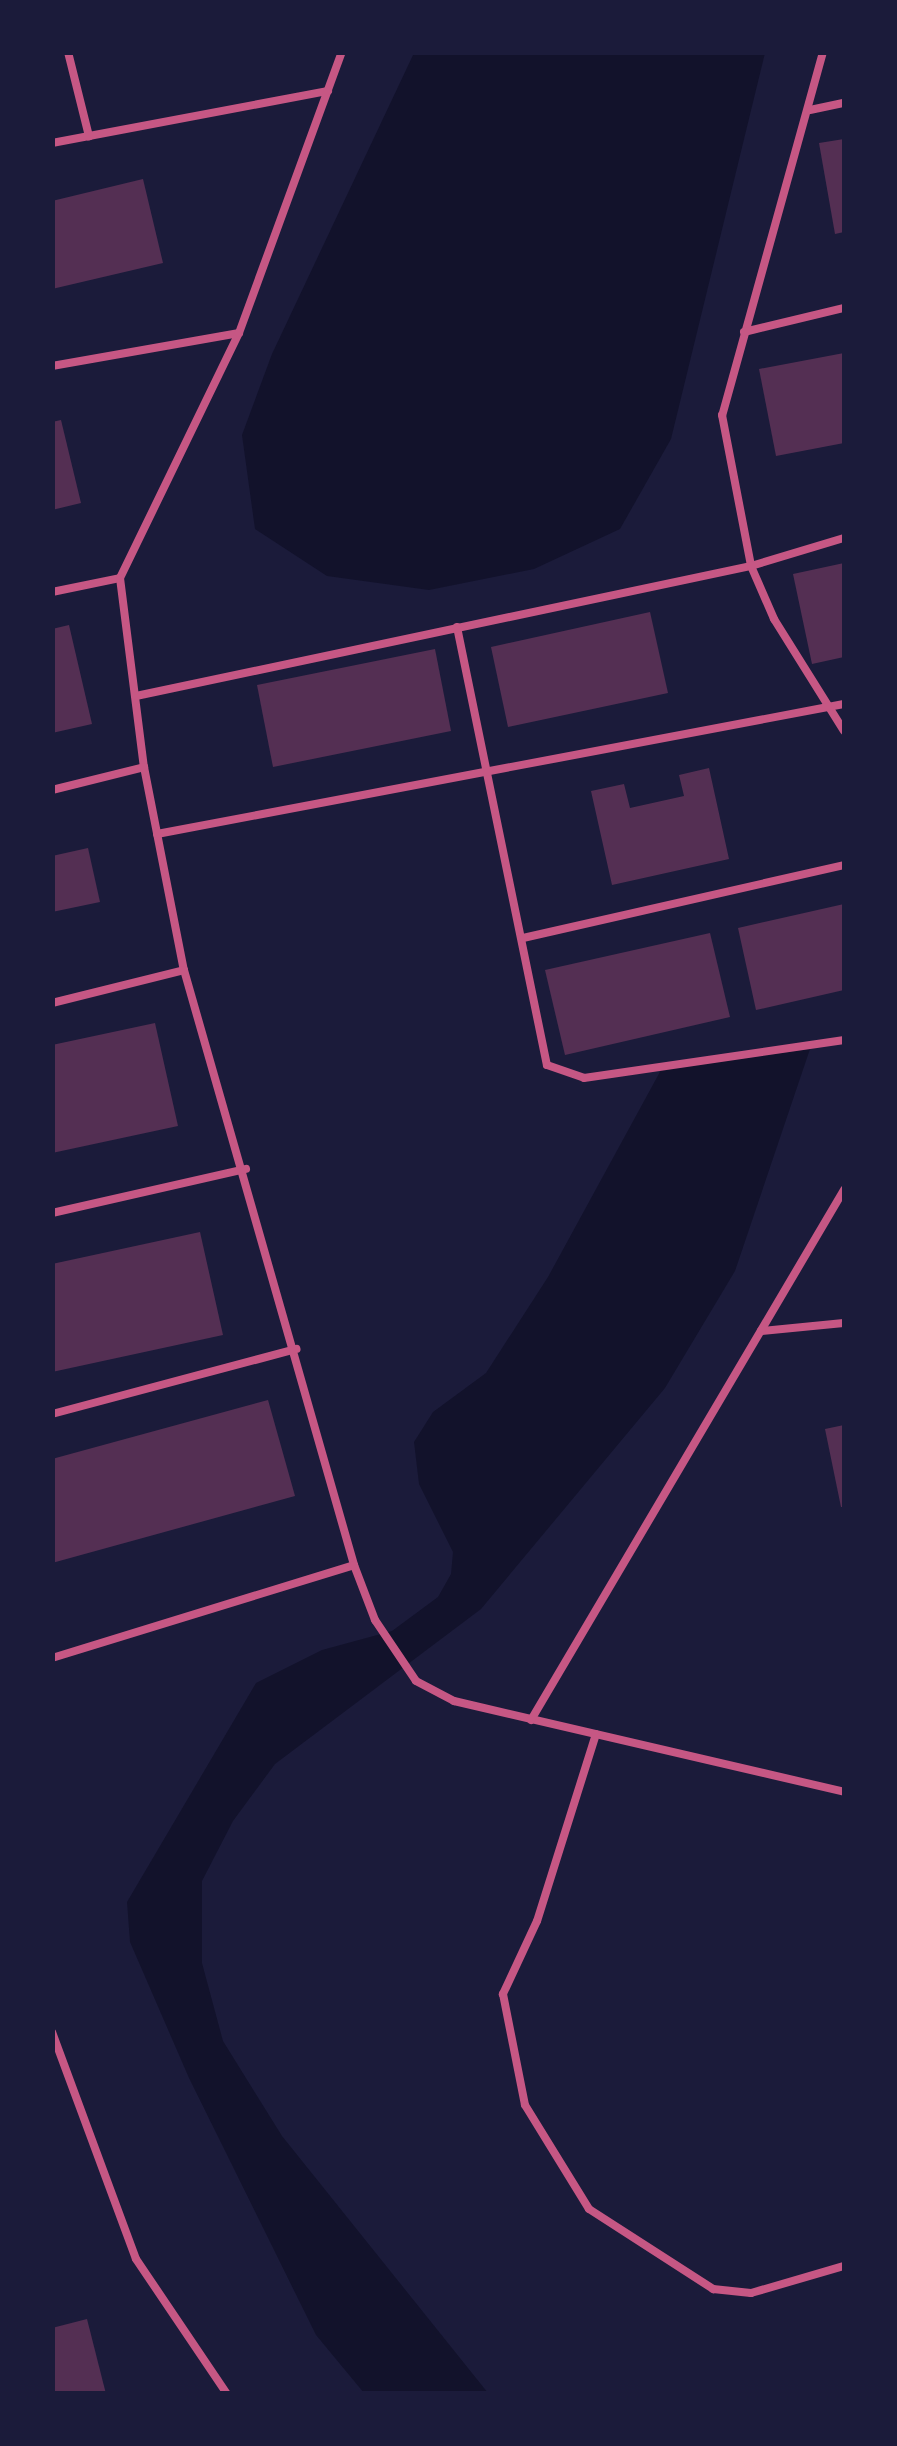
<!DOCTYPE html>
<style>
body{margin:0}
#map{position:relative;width:897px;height:2446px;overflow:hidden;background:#1b1b3a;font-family:Cabin,sans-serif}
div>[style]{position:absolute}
.water>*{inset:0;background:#12122b}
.building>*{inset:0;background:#542f53}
.service>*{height:8px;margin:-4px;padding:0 4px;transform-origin:4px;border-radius:4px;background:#c65784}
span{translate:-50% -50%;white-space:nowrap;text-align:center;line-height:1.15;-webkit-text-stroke:9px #1b1b3a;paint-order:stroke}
.frame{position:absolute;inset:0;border:55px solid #1b1b3a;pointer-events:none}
</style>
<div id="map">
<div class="water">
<i style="clip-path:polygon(414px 53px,765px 53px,671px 439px,620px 529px,534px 569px,429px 590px,327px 576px,255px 529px,242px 435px,272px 354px)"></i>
<i style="clip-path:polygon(810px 1049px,735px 1271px,665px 1388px,481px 1609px,275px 1764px,233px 1821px,202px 1881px,202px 1963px,223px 2041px,282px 2136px,488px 2393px,364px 2393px,316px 2335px,189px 2078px,130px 1942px,127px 1902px,256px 1683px,322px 1650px,392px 1631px,438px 1597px,451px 1574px,453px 1552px,419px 1484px,414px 1442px,433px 1412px,486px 1373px,548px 1277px,661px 1070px)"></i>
</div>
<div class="building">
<i style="clip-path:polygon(844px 139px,844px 232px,835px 234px,819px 143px)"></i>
<i style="clip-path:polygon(143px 179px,163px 263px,52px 289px,52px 201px)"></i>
<i style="clip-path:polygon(844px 353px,844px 443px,776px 456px,759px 369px)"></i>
<i style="clip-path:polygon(61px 420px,81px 503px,52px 510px,52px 422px)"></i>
<i style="clip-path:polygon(844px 563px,844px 657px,812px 664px,793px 574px)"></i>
<i style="clip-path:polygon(650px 612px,668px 693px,508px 727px,491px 647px)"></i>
<i style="clip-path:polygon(69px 625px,92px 724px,52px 733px,52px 629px)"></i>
<i style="clip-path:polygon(435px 649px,451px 731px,273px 767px,257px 685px)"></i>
<i style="clip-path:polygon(709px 768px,729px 859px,612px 885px,591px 791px,624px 784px,630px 808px,684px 796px,679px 775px)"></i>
<i style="clip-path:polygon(88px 848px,100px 902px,52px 912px,52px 856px)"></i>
<i style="clip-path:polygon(844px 904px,844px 990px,756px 1010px,738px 928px)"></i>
<i style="clip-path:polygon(710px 933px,730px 1017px,565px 1055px,545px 970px)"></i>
<i style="clip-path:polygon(155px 1023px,178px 1126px,52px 1153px,52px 1045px)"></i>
<i style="clip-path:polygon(200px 1232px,223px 1335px,52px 1372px,52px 1264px)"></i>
<i style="clip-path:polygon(268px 1400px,295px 1496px,52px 1563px,52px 1459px)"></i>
<i style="clip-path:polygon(844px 1425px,844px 1507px,841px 1507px,825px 1429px)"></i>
<i style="clip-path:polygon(87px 2319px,106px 2394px,52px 2394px,52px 2328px)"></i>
</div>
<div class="service">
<i style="left:68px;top:52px;width:87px;rotate:76deg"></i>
<i style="left:823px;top:52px;width:377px;rotate:105.5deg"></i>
<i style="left:722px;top:415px;width:154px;rotate:79.1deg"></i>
<i style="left:751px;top:566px;width:58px;rotate:66.5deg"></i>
<i style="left:774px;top:619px;width:132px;rotate:58deg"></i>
<i style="left:810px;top:110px;width:35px;rotate:-12deg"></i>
<i style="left:52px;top:143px;width:281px;rotate:-10.7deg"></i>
<i style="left:744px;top:332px;width:103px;rotate:-13.5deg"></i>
<i style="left:52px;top:366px;width:190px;rotate:-10deg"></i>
<i style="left:120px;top:578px;width:272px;rotate:-64.1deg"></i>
<i style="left:239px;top:333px;width:299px;rotate:-69.9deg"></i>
<i style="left:52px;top:592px;width:69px;rotate:-11.6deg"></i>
<i style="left:120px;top:578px;width:191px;rotate:82.8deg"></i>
<i style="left:144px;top:767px;width:207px;rotate:78.9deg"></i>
<i style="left:184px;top:970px;width:619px;rotate:74.05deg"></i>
<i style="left:457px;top:627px;width:447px;rotate:78.4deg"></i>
<i style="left:547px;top:1065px;width:39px;rotate:19deg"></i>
<i style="left:584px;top:1078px;width:263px;rotate:-8.3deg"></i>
<i style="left:136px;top:696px;width:629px;rotate:-11.94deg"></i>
<i style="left:751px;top:566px;width:97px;rotate:-16.8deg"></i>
<i style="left:52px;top:790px;width:95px;rotate:-14deg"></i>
<i style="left:157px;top:834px;width:699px;rotate:-10.72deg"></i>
<i style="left:523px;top:938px;width:329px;rotate:-12.8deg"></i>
<i style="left:52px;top:1003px;width:136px;rotate:-14deg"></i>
<i style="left:52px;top:1213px;width:199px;rotate:-12.8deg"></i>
<i style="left:761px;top:1331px;width:83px;rotate:-5.5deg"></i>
<i style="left:52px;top:1414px;width:253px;rotate:-14.9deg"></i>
<i style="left:52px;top:1658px;width:316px;rotate:-17.1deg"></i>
<i style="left:354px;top:1565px;width:59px;rotate:69.1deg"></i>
<i style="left:375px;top:1620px;width:73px;rotate:56.1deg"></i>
<i style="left:416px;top:1681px;width:43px;rotate:27.8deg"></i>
<i style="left:454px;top:1701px;width:400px;rotate:13.1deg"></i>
<i style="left:531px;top:1720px;width:616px;rotate:-59.44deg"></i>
<i style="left:596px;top:1734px;width:196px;rotate:107.5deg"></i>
<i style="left:537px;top:1921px;width:81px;rotate:115deg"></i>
<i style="left:503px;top:1994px;width:113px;rotate:78.8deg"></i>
<i style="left:525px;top:2105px;width:122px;rotate:58.4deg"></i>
<i style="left:589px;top:2209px;width:148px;rotate:32.8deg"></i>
<i style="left:713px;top:2289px;width:38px;rotate:6deg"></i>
<i style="left:751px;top:2293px;width:97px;rotate:-16.2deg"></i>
<i style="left:52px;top:2032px;width:242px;rotate:69.7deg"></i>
<i style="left:136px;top:2259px;width:163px;rotate:56deg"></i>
</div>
<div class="frame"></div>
</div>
